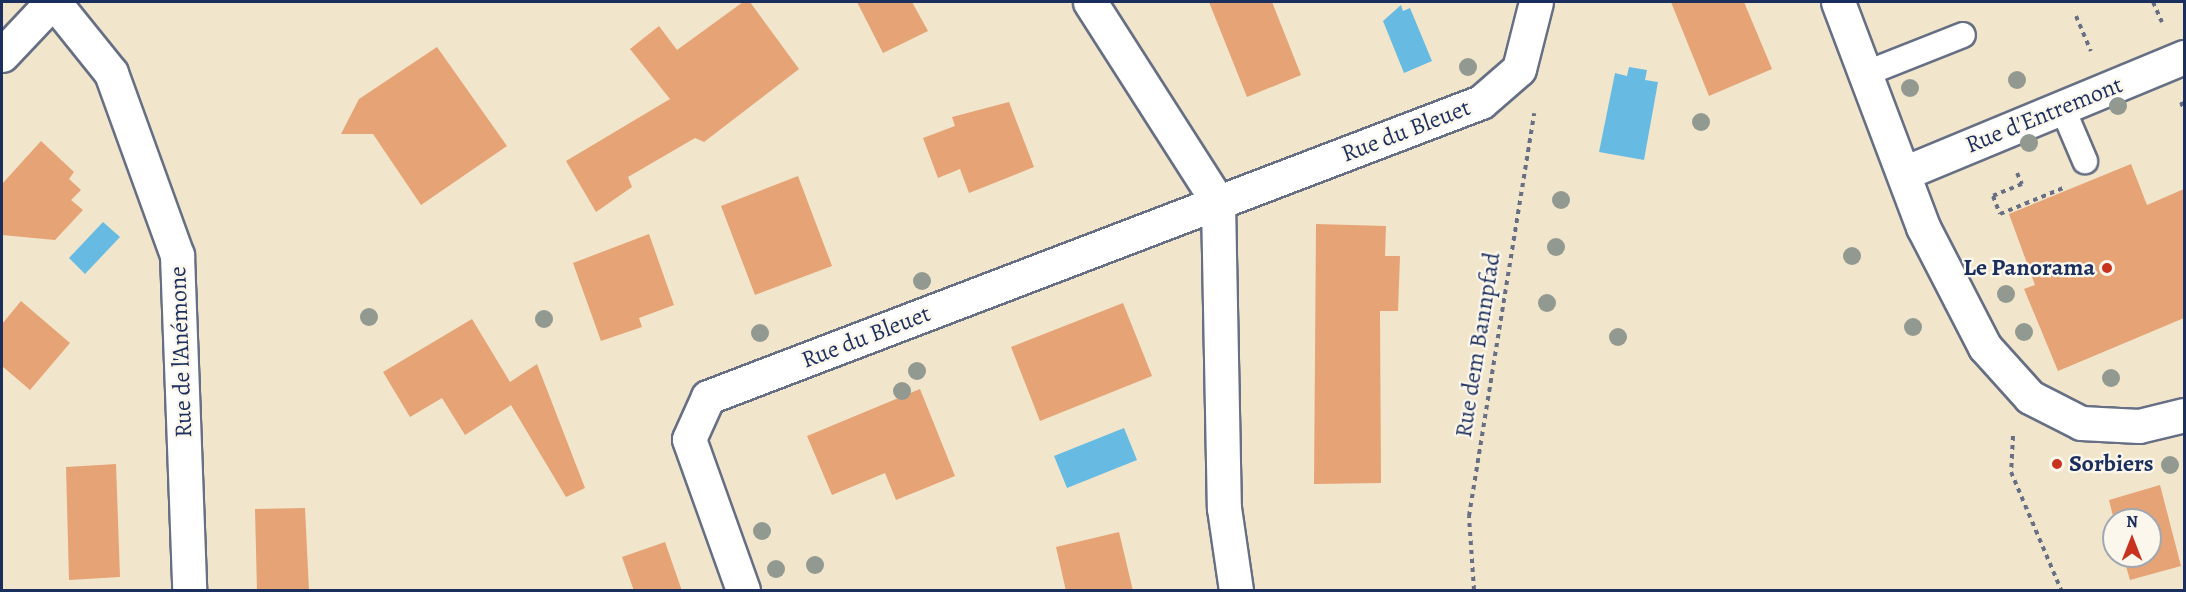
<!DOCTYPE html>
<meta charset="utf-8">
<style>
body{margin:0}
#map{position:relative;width:2186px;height:592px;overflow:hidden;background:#f1e6cb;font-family:Alegreya,serif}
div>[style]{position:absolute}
.water>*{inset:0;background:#67bbe3}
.building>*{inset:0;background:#e5a376}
.path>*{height:4px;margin-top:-2px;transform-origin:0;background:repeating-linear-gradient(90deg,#666f84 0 4.5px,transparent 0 9px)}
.roads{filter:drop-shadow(2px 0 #666f84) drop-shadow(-2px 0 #666f84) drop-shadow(0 2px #666f84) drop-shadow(0 -2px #666f84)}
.service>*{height:24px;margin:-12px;padding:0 12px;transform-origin:12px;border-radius:12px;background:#fff}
.minor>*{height:33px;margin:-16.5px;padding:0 16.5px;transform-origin:16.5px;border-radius:16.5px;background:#fff}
.trees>*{width:18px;height:18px;margin:-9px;border-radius:50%;background:#929990}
.dots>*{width:16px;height:16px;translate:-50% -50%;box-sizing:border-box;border:3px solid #fbf7ec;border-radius:50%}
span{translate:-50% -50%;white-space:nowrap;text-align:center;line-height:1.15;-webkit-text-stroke:4.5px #fbf7ec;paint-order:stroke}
.street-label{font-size:24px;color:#1b2f5e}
.poi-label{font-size:24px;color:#1b2f5e;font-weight:700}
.right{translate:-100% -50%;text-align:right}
.left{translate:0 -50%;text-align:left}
.frame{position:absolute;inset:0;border:3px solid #1b2f5e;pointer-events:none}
.north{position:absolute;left:2102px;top:508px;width:60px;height:60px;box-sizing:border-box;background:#fbf7ec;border:2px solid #a1a7b3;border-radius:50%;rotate:0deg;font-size:16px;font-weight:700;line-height:24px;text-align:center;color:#1b2f5e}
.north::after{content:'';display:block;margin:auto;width:21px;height:27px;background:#c8321e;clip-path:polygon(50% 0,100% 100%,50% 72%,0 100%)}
</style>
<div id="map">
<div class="water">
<i style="clip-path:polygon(1401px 5px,1403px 11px,1410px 8px,1432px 61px,1404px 73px,1383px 21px)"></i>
<i style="clip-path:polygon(1629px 67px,1647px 70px,1645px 80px,1658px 82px,1644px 160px,1599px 152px,1615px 73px,1627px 76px)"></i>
<i style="clip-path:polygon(103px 222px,120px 237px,85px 274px,69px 258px)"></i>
<i style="clip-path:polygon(1124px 428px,1137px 460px,1067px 488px,1054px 456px)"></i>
</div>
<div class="building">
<i style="clip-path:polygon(743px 2px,750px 2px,799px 69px,704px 142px,695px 138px,628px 177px,632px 187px,596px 212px,566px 161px,670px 99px,630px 49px,659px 26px,677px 50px)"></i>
<i style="clip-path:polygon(857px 2px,912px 2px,928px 31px,883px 53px)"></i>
<i style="clip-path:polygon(1209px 2px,1272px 2px,1301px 75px,1247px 97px)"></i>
<i style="clip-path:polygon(1671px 2px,1744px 2px,1772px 69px,1709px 96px)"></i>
<i style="clip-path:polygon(437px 47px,507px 146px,421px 205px,373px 134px,341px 134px,359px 99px)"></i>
<i style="clip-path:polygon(1009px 102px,1034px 167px,969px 193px,960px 169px,938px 178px,923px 138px,955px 126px,952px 117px)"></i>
<i style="clip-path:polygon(41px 141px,74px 172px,69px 179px,81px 190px,71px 200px,83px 210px,55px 240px,2px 235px,2px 184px)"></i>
<i style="clip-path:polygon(2131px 164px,2147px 205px,2184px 189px,2184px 318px,2058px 371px,2024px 289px,2035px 285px,2009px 214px)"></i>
<i style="clip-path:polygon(798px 176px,832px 266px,755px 295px,721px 206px)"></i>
<i style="clip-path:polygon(1316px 224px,1386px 226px,1385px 256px,1400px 256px,1398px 311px,1380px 311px,1381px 483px,1314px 484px)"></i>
<i style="clip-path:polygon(649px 234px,674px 305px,639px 318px,642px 327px,601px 341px,573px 263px)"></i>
<i style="clip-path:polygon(21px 301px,70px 343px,30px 390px,2px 366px,2px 324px)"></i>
<i style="clip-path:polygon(1123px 303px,1152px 376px,1040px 421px,1011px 347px)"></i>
<i style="clip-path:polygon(472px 319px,510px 382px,537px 364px,585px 488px,566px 497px,511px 405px,465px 435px,442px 398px,410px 417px,383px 372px)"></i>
<i style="clip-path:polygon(920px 389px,955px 476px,896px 500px,885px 473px,832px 495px,807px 436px)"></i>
<i style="clip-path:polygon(116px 464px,120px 577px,69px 580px,66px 467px)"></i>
<i style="clip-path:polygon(2160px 485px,2181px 566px,2130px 580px,2123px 556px,2150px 556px,2150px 520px,2114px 520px,2109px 500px)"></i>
<i style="clip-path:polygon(305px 508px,309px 591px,257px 591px,255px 509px)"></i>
<i style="clip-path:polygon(1119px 532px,1133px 591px,1066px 591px,1056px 547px)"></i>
<i style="clip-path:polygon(665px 542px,682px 591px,634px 591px,622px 557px)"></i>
</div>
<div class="path">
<i style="left:2153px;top:2px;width:22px;rotate:66deg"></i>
<i style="left:2076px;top:16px;width:38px;rotate:67deg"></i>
<i style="left:2181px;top:102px;width:9px;rotate:69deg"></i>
<i style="left:2017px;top:173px;width:12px;rotate:66deg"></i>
<i style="left:2022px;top:184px;width:31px;rotate:158deg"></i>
<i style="left:1993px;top:196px;width:19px;rotate:69deg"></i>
<i style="left:2000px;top:214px;width:68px;rotate:-22.4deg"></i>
<i style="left:2013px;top:436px;width:36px;rotate:93deg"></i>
<i style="left:2011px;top:472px;width:128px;rotate:67deg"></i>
<i style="left:1474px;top:590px;width:74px;rotate:-93.9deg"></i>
<i style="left:1469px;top:516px;width:408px;rotate:-80.8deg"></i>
</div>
<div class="roads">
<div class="service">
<i style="left:1867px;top:73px;width:103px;rotate:-21.6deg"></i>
<i style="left:2062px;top:107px;width:59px;rotate:66.9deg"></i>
</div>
<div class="minor">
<i style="left:54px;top:2px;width:91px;rotate:51.2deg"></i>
<i style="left:111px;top:73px;width:194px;rotate:70.1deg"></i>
<i style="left:177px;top:255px;width:335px;rotate:87.9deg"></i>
<i style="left:1090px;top:2px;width:237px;rotate:57.4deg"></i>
<i style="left:1218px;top:202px;width:306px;rotate:88.9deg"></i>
<i style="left:1224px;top:508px;width:83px;rotate:81.7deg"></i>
<i style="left:1838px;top:2px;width:241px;rotate:69.3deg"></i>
<i style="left:1923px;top:227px;width:135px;rotate:62.7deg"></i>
<i style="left:1985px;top:347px;width:67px;rotate:48deg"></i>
<i style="left:2030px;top:397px;width:57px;rotate:27deg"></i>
<i style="left:2081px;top:423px;width:58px;rotate:3deg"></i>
<i style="left:2139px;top:426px;width:46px;rotate:-13.7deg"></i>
<i style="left:2px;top:55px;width:73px;rotate:-46.7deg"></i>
<i style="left:1904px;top:173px;width:303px;rotate:-22.5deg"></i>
<i style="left:743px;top:590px;width:160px;rotate:-109.7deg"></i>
<i style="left:689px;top:439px;width:46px;rotate:-65.7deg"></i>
<i style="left:708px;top:397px;width:827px;rotate:-20.89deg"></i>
<i style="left:1481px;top:102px;width:50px;rotate:-41deg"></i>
<i style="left:1519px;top:69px;width:69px;rotate:-75.8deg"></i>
</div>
</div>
<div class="trees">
<i style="left:1468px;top:67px"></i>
<i style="left:2017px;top:80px"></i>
<i style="left:1910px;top:88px"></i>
<i style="left:2118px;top:106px"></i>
<i style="left:1701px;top:122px"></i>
<i style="left:2029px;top:143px"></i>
<i style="left:1561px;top:200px"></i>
<i style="left:1556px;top:247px"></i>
<i style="left:1852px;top:256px"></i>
<i style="left:922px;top:281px"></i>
<i style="left:2006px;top:294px"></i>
<i style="left:1547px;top:303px"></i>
<i style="left:369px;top:317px"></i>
<i style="left:544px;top:319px"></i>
<i style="left:1913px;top:327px"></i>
<i style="left:2024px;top:332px"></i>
<i style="left:760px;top:333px"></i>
<i style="left:1618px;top:337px"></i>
<i style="left:917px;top:371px"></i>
<i style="left:2111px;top:378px"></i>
<i style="left:902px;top:391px"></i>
<i style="left:2170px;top:465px"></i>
<i style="left:762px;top:531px"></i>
<i style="left:815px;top:565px"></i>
<i style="left:776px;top:569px"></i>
</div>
<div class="dots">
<i style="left:2107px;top:268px;background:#c8321e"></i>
<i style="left:2057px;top:464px;background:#c8321e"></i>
</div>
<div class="street-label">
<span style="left:2044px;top:115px;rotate:-22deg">Rue d'Entremont</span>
<span style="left:1406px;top:131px;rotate:-21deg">Rue du Bleuet</span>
<span style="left:866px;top:337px;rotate:-21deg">Rue du Bleuet</span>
<span style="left:1478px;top:345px;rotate:-81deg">Rue dem Bannpfad</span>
<span style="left:181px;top:352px;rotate:-92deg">Rue de l'Anémone</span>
</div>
<div class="poi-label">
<span class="right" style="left:2095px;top:268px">Le Panorama</span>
<span class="left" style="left:2069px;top:464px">Sorbiers</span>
</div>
<div class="frame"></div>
<div class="north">N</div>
</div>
